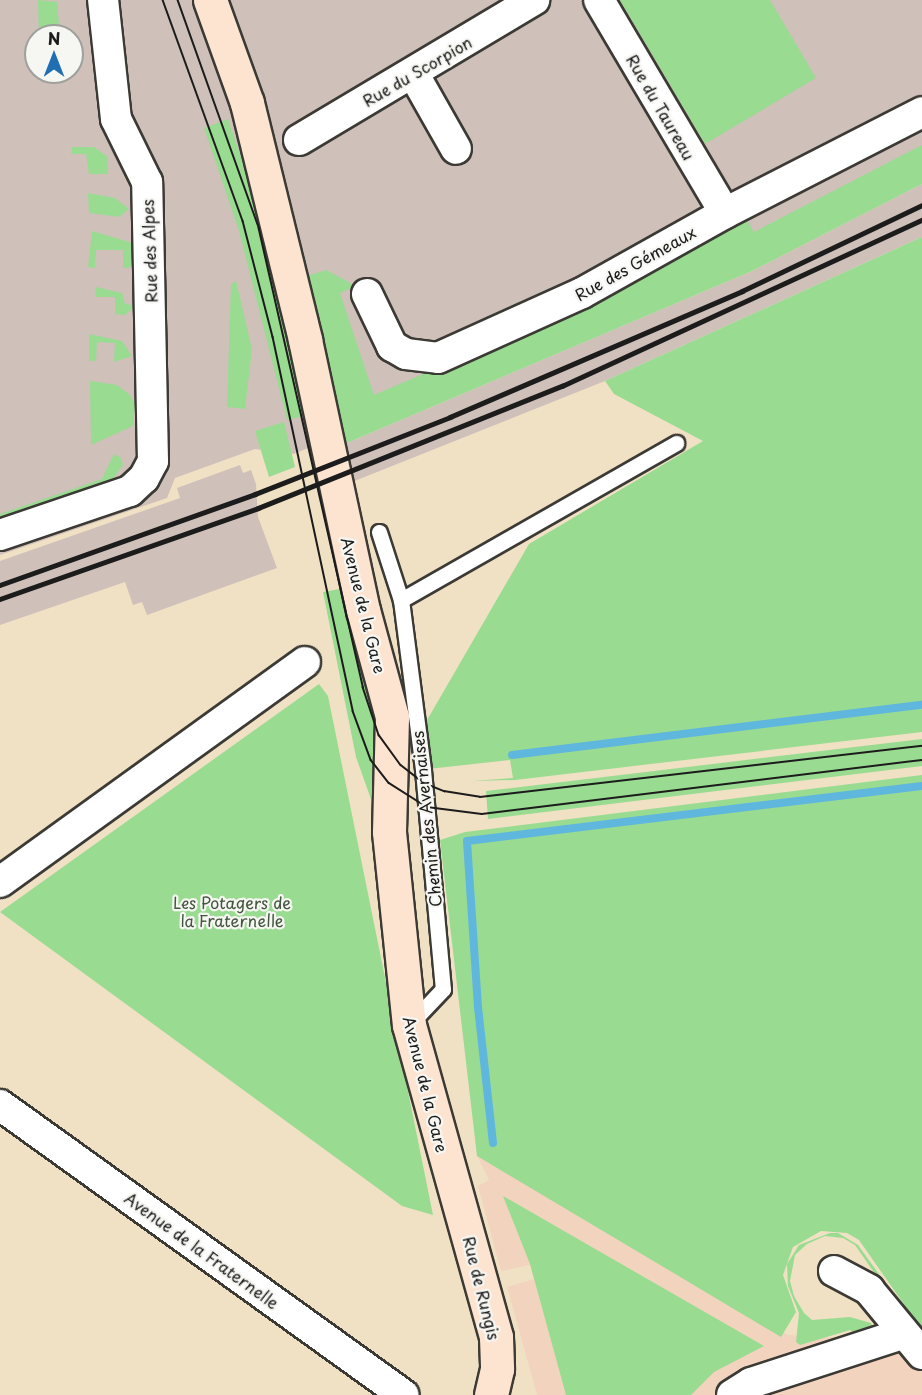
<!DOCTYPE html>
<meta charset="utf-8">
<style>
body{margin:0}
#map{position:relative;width:922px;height:1395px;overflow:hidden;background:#f0e1c4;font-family:"Playpen Sans",sans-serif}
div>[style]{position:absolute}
.built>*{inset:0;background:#f2d4be}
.industrial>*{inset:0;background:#cfc0ba}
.green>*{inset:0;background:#99db91}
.stream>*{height:8px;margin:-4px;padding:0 4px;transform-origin:4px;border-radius:4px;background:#60b7dd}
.roads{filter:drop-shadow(2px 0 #3c3a35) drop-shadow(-2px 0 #3c3a35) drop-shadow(0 2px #3c3a35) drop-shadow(0 -2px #3c3a35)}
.service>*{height:15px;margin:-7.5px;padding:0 7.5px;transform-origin:7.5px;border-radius:7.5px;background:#fff}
.minor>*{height:30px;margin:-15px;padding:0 15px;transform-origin:15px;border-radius:15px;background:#fff}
.secondary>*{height:33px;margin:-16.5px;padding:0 16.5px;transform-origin:16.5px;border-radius:16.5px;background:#fde4d1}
.tram>*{height:1.5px;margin:-0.75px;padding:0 0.75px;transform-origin:0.75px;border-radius:0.75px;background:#1c1c1c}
.rail>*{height:4.5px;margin:-2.25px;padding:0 2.25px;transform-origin:2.25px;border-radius:2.25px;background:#1c1c1c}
span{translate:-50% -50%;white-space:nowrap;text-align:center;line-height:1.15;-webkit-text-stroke:4.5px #f6f6f2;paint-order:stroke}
.street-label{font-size:16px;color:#1c1c1c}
.park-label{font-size:16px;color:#42553f}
.north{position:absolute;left:24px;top:24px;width:60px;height:60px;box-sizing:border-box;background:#f6f6f2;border:2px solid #9f9f9c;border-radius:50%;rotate:0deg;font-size:16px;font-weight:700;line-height:24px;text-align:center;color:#1c1c1c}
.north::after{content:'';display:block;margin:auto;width:21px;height:27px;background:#1f6fb2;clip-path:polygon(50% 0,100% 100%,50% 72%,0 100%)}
</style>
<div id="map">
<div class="built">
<i style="clip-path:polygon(477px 1156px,788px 1335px,922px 1342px,922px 1395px,537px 1395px,507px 1287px,534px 1279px,530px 1265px,501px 1271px,478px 1186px,489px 1180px)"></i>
</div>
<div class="industrial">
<i style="clip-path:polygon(evenodd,0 0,922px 0,922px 158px,340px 436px,293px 454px,255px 449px,175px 478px,167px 498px,0 555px,0 0,36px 36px,72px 36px,72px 72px,36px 72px,36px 36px)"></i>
<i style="clip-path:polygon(922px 184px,922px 237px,605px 381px,352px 482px,342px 445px,752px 271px)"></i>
<i style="clip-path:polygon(240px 465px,243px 473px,251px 470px,256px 484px,258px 517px,277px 568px,147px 615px,142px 602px,133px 605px,125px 582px,0 625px,0 561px,180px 498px,177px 488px)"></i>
</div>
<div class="green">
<i style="clip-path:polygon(38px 0,57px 2px,60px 36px,39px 36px)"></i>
<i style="clip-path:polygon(620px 0,770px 0,816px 78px,705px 144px)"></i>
<i style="clip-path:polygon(228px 119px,257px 205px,308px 415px,287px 420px,239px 231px,204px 128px)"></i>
<i style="clip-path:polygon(922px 145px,922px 184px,752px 271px,342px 445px,304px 277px,326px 270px,356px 286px,340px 293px,374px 395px,633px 284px,743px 213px,754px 232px)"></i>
<i style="clip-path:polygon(72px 147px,94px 147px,108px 157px,108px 174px,89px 174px,86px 154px,71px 154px)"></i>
<i style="clip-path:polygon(88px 193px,115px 198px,129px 209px,119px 217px,89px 213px)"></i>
<i style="clip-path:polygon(92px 231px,133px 243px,133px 267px,123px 268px,123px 250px,96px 250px,95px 268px,88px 267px)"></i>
<i style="clip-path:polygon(922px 237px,922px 732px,515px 780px,472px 781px,513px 778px,510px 760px,428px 769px,423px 727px,529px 544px,703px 441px,614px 394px,605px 381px)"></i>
<i style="clip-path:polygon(236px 281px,252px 349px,245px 409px,227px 407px,231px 284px)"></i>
<i style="clip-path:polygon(96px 287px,122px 293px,125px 304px,133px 305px,132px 309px,125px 315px,115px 314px,115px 297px,95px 297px)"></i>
<i style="clip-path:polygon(89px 334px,122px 341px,132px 356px,114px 362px,115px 343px,97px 342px,96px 361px,89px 361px)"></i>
<i style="clip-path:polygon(90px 381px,117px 385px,130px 395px,135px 405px,133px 426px,91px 445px)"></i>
<i style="clip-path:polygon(284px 422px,295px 467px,269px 477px,255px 431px)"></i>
<i style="clip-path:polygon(114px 454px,121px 458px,123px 465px,110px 483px,0 522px,0 514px,102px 479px)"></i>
<i style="clip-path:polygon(345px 588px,376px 714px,372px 802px,356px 757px,323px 592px)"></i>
<i style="clip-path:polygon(319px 684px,328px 696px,433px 1215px,402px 1206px,0 912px)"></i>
<i style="clip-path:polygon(922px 739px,922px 766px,488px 819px,486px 791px)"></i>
<i style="clip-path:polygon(922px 775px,922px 1330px,859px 1240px,847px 1233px,821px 1231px,793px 1247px,783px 1275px,796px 1312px,781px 1337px,477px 1156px,440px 840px,465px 832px)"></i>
<i style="clip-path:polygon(503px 1196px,764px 1346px,714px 1372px,691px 1395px,566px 1395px,530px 1264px)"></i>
<i style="clip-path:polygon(830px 1233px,838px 1233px,858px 1245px,922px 1334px,909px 1323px,855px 1245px,843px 1238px,825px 1236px,807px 1244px,795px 1255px,790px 1281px,794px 1296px,804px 1313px,812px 1320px,850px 1317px,871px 1323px,875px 1331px,862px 1339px,850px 1330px,800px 1345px,796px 1342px,799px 1313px,788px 1286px,787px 1264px,799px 1245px)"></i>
</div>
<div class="stream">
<i style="left:512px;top:755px;width:413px;rotate:-7deg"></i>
<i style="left:493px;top:1143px;width:137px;rotate:-96.3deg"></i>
<i style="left:478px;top:1007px;width:166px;rotate:-93.8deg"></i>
<i style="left:467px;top:841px;width:458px;rotate:-6.9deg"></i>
</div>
<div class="roads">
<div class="service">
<i style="left:379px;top:532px;width:71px;rotate:72.1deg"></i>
<i style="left:401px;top:600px;width:171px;rotate:82.6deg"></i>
<i style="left:423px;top:770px;width:220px;rotate:84.8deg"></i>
<i style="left:443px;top:989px;width:47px;rotate:133.3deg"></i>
<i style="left:401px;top:600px;width:317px;rotate:-29.7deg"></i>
</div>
<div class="minor">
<i style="left:599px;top:0;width:247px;rotate:59.4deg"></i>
<i style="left:413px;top:73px;width:87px;rotate:60.5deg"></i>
<i style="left:299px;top:140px;width:274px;rotate:-30.8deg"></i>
<i style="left:367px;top:294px;width:58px;rotate:64.3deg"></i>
<i style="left:392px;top:346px;width:16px;rotate:30deg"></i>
<i style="left:406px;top:354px;width:32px;rotate:7deg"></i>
<i style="left:438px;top:358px;width:158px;rotate:-24.3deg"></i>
<i style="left:582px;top:293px;width:164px;rotate:-29.2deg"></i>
<i style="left:725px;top:213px;width:221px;rotate:-27.1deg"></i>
<i style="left:0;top:535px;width:137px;rotate:-18.7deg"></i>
<i style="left:130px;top:491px;width:19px;rotate:-43deg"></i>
<i style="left:144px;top:478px;width:19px;rotate:-62deg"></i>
<i style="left:153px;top:461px;width:279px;rotate:-91.2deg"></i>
<i style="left:147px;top:182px;width:70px;rotate:-116.2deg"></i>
<i style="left:116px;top:119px;width:120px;rotate:-96.2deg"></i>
<i style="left:0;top:882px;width:376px;rotate:-35.8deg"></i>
<i style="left:0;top:1105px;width:497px;rotate:35.7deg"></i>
<i style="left:834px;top:1271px;width:40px;rotate:28deg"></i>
<i style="left:869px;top:1290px;width:83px;rotate:50.4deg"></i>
<i style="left:732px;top:1395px;width:22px;rotate:-32deg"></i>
<i style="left:751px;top:1383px;width:159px;rotate:-18deg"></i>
</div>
<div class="secondary">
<i style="left:210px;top:0;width:109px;rotate:70.2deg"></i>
<i style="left:247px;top:103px;width:244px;rotate:76.2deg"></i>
<i style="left:305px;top:340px;width:276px;rotate:77.9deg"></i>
<i style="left:363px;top:610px;width:111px;rotate:74.8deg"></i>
<i style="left:392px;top:717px;width:115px;rotate:91.5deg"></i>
<i style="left:389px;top:832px;width:194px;rotate:84.1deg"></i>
<i style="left:409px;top:1025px;width:324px;rotate:74.4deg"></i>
<i style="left:496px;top:1337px;width:32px;rotate:88deg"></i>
<i style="left:497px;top:1369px;width:27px;rotate:103deg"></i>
</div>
</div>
<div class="tram">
<i style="left:163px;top:0;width:235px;rotate:70.1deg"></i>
<i style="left:243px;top:221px;width:120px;rotate:75.5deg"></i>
<i style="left:273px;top:337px;width:382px;rotate:77.9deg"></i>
<i style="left:353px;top:711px;width:52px;rotate:69.8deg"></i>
<i style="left:371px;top:760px;width:29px;rotate:52deg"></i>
<i style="left:389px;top:783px;width:45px;rotate:32.3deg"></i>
<i style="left:427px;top:807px;width:55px;rotate:7.3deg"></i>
<i style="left:482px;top:814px;width:443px;rotate:-7deg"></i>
<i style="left:178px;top:0;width:242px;rotate:70.4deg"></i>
<i style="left:259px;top:228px;width:471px;rotate:77.2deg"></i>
<i style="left:363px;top:687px;width:51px;rotate:71.6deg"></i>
<i style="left:379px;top:735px;width:37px;rotate:54deg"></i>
<i style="left:401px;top:765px;width:29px;rotate:38deg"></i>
<i style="left:424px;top:783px;width:22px;rotate:22deg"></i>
<i style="left:444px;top:791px;width:36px;rotate:9deg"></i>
<i style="left:480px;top:797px;width:445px;rotate:-6.6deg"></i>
</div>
<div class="rail">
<i style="left:0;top:585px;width:271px;rotate:-19.6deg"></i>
<i style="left:255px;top:494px;width:210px;rotate:-21.5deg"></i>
<i style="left:450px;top:417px;width:318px;rotate:-23.3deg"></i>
<i style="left:742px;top:291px;width:199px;rotate:-25.5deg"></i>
<i style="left:0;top:599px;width:274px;rotate:-19.4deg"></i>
<i style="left:258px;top:508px;width:328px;rotate:-21.9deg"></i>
<i style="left:562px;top:386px;width:396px;rotate:-24.8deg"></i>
</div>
<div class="street-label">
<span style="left:417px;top:71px;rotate:-30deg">Rue du Scorpion</span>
<span style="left:661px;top:107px;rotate:60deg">Rue du Taureau</span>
<span style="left:149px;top:251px;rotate:-92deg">Rue des Alpes</span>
<span style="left:635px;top:263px;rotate:-29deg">Rue des Gémeaux</span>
<span style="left:364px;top:605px;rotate:76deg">Avenue de la Gare</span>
<span style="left:426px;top:819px;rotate:-96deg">Chemin des Avernaises</span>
<span style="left:426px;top:1084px;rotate:76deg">Avenue de la Gare</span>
<span style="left:202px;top:1250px;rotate:36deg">Avenue de la Fraternelle</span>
<span style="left:482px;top:1288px;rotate:76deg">Rue de Rungis</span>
</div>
<div class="park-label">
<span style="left:232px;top:911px">Les Potagers de<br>la Fraternelle</span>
</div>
<div class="north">N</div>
</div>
